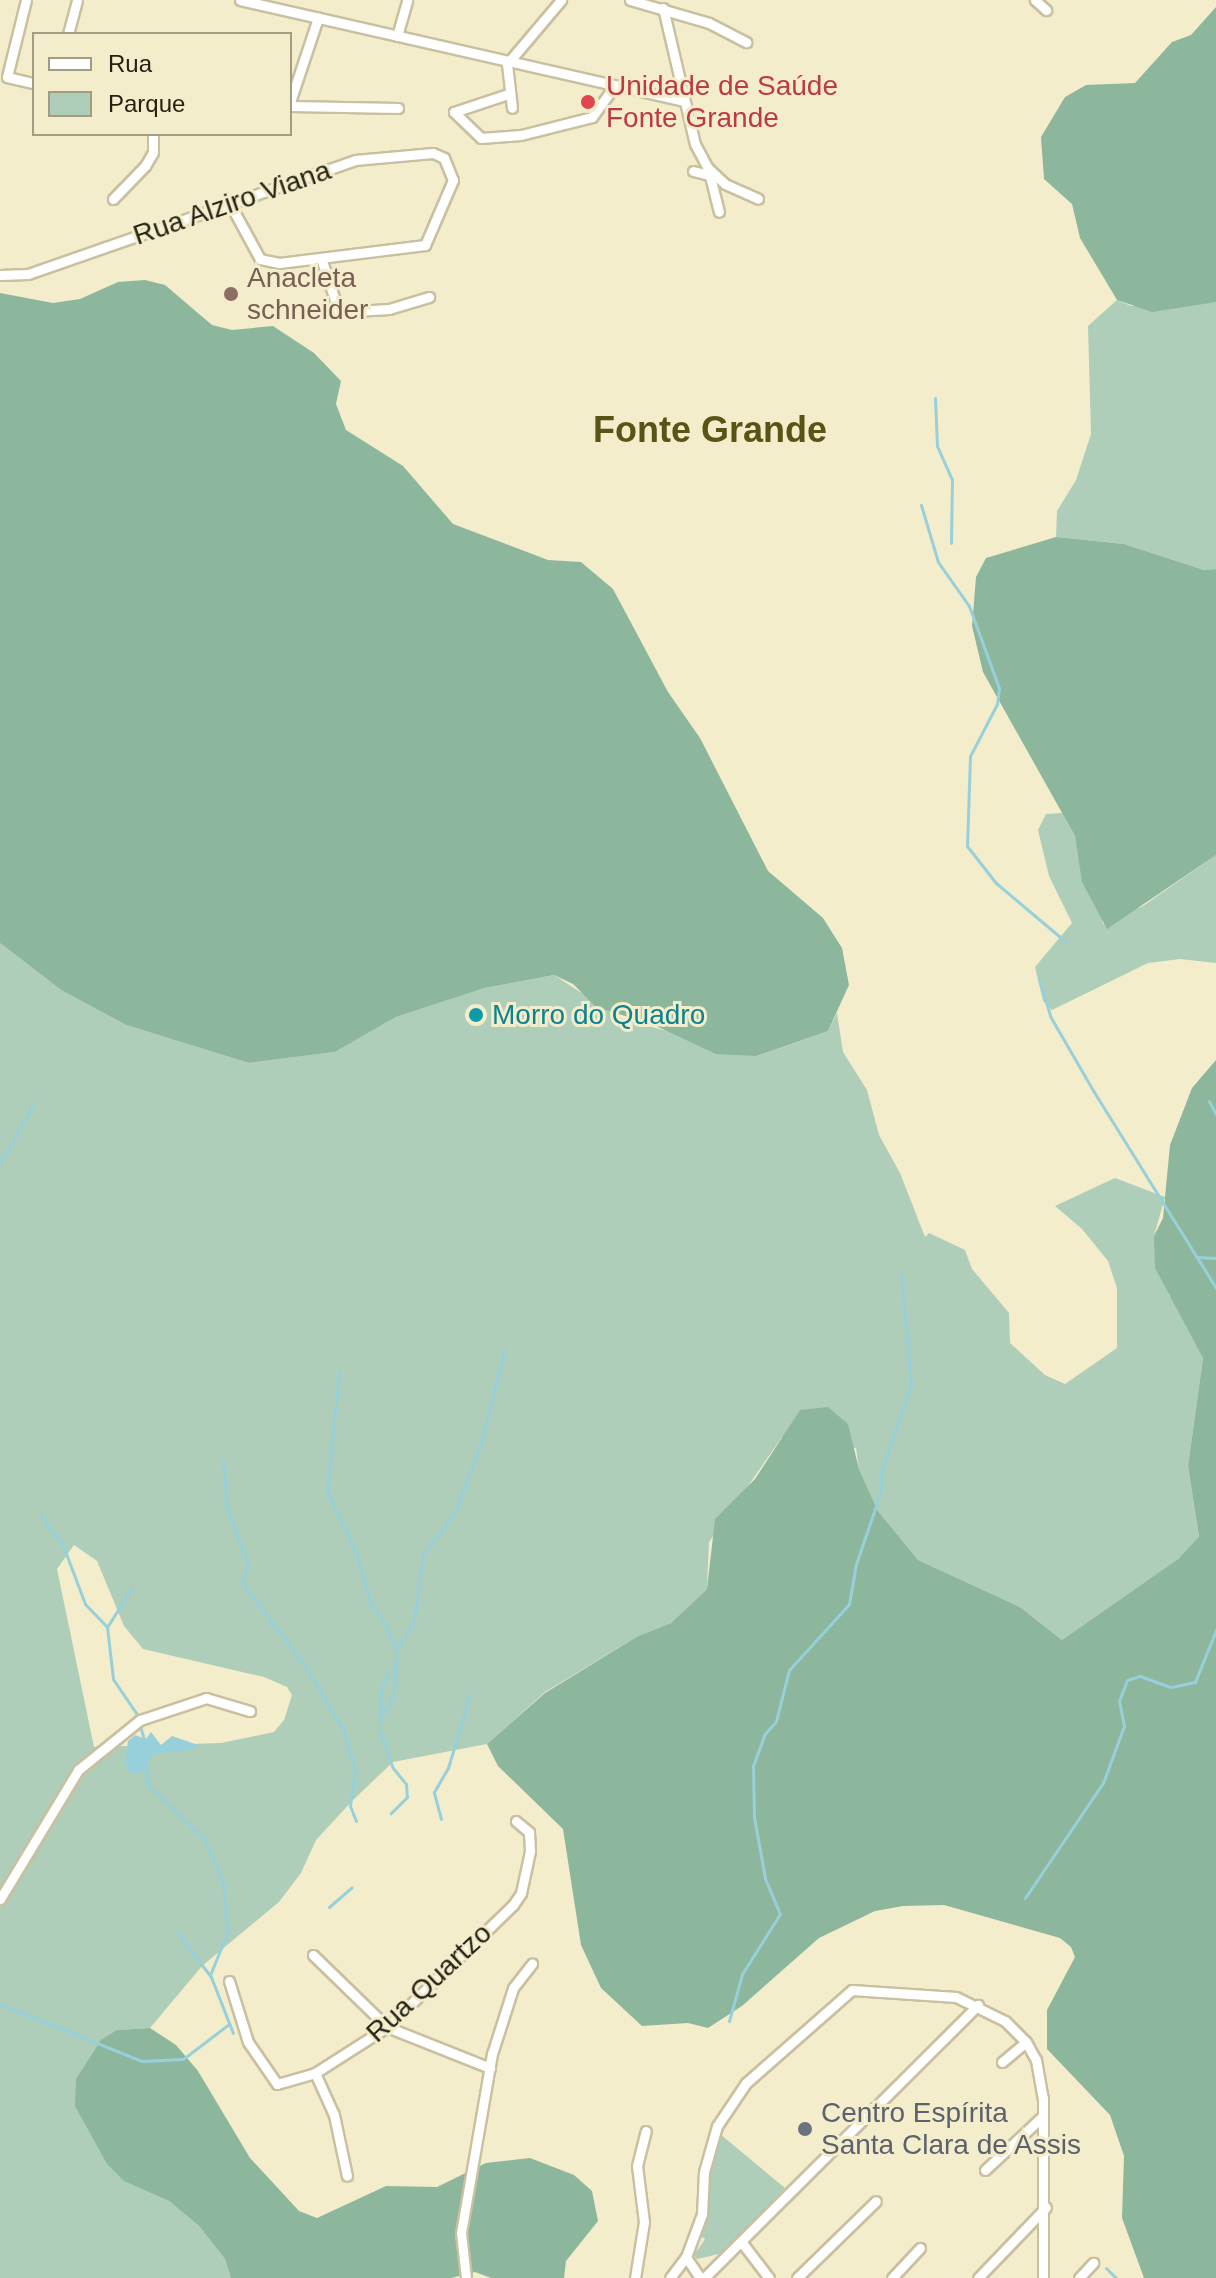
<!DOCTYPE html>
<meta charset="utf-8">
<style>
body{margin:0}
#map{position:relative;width:1216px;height:2278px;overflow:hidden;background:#f4edcb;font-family:Arial,sans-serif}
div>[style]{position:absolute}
.green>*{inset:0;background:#aeceba}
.forest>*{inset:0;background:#8cb79c}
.water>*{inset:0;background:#97d0da}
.stream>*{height:3px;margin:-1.5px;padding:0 1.5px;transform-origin:1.5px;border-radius:1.5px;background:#97d0da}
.roads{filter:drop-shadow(2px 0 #c8c0a0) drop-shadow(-2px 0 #c8c0a0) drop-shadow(0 2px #c8c0a0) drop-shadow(0 -2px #c8c0a0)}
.street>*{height:9px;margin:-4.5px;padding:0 4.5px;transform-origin:4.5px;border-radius:4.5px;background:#fff}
.dots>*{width:22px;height:22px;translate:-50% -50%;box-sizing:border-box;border:4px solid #f4edcb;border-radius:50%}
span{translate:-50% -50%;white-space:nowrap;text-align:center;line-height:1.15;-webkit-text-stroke:6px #f4edcb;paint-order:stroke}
.health-label{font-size:28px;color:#be3a42}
.left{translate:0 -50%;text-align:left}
.street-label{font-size:28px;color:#252215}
.education-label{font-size:28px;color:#785e54}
.culture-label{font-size:28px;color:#0d838f}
.worship-label{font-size:28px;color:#5b616d}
.district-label{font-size:36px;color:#595316;font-weight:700}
.legend{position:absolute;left:32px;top:32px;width:260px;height:104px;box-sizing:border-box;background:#f4edcb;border:2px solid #a19c82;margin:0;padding:10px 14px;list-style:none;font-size:24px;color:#252215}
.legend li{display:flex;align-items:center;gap:16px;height:40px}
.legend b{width:40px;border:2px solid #a19c82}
</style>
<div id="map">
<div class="green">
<i style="clip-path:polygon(1117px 300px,1131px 306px,1216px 302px,1216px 569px,1204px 570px,1124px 544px,1056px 537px,1057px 511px,1076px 480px,1091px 434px,1088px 326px)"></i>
<i style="clip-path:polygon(1062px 813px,1075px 836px,1083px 882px,1100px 909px,1103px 924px,1143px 906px,1216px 855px,1216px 963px,1180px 959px,1148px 963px,1052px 1010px,1043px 1001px,1035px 967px,1072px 923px,1049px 876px,1038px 830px,1046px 814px)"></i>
<i style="clip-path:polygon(evenodd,0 943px,61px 990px,126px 1025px,249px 1063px,335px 1052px,396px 1017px,485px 988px,554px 975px,620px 1018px,758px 1056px,828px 1031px,837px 1013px,843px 1052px,867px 1090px,879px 1135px,900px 1173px,925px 1237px,929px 1233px,965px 1250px,972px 1269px,1009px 1313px,1010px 1343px,1045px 1375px,1065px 1384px,1117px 1348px,1117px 1288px,1108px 1261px,1082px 1229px,1055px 1206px,1115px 1178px,1165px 1197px,1154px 1236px,1169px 1295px,1185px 1316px,1203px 1358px,1188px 1466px,1199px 1538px,1178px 1559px,1062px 1640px,1020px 1607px,918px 1560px,878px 1511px,859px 1469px,856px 1448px,782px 1437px,709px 1542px,707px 1589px,671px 1623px,638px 1636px,545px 1692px,487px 1744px,393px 1762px,353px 1800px,316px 1840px,301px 1873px,279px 1902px,202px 1966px,150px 2028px,117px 2030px,125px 2181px,169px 2201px,199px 2226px,225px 2259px,231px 2278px,0 2278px,0 943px,74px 1545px,97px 1561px,124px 1626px,143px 1649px,264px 1677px,287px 1687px,292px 1695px,284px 1720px,274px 1732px,221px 1743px,94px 1747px,57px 1569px,74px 1545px)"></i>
<i style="clip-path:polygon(720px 2134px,785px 2188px,723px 2253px,697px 2259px,694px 2255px,705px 2239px,700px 2236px,707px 2179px)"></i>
</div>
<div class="forest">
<i style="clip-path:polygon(1216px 7px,1216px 302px,1152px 312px,1117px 300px,1080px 238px,1072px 204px,1044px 179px,1041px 137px,1065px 97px,1086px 85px,1135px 83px,1172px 42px,1191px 35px)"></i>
<i style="clip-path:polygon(145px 280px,165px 285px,212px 325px,232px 330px,273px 326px,314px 353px,341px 381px,336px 404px,346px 430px,403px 466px,453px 524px,548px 560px,581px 562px,613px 589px,668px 692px,700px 738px,768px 871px,823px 918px,842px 948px,849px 985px,828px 1031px,757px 1056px,716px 1054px,654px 1025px,596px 1007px,573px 984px,554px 975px,485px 988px,396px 1017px,335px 1052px,249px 1063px,126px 1025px,61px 990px,0 943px,0 293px,53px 303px,80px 299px,118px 282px)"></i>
<i style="clip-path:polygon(1056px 537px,1124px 544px,1204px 570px,1216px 569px,1216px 855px,1107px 929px,1082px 882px,1075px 836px,983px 672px,972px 626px,976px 577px,986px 558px)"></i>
<i style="clip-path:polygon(1216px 1060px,1216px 2278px,1144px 2278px,1122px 2218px,1124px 2156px,1110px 2115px,1047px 2049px,1047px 2010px,1075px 1957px,1071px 1947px,1060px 1938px,944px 1905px,903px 1906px,875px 1911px,819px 1938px,742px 2006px,708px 2028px,688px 2023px,642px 2026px,601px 1988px,581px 1945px,563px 1829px,498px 1766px,487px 1744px,545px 1693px,638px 1636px,671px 1623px,707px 1589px,715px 1519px,755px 1479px,800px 1410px,828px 1407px,848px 1424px,859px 1469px,878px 1511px,918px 1560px,1020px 1607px,1062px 1640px,1178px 1559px,1199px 1537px,1188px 1466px,1203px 1358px,1155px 1268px,1154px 1236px,1163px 1218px,1170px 1145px,1192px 1088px)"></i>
<i style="clip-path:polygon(150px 2028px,176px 2045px,198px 2071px,250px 2158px,299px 2211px,317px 2218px,386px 2186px,437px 2187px,486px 2163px,530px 2158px,574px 2175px,592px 2191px,598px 2221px,566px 2261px,564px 2278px,491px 2278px,475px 2272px,451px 2278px,231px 2278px,225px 2259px,199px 2226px,169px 2201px,124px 2181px,107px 2164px,75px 2106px,76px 2079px,101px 2040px,117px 2030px)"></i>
</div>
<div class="water">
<i style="clip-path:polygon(151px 1732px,161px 1745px,172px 1736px,198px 1745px,191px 1750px,152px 1754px,145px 1772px,131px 1773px,125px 1762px,128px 1741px,135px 1735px,146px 1739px)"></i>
</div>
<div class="stream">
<i style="left:935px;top:398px;width:48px;rotate:87.6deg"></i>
<i style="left:937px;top:446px;width:36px;rotate:66deg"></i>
<i style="left:952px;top:479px;width:64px;rotate:90.9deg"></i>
<i style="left:921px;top:505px;width:59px;rotate:73.4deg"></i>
<i style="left:938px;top:562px;width:54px;rotate:54.8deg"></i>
<i style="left:969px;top:606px;width:87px;rotate:69.9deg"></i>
<i style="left:999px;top:688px;width:16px;rotate:97deg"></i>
<i style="left:997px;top:704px;width:59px;rotate:117.4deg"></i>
<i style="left:970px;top:756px;width:90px;rotate:91.9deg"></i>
<i style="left:967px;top:846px;width:47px;rotate:51.9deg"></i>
<i style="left:996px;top:883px;width:92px;rotate:40.1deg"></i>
<i style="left:1039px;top:979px;width:39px;rotate:73deg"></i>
<i style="left:1050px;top:1016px;width:88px;rotate:59.9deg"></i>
<i style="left:1094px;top:1092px;width:231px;rotate:58.1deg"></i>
<i style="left:1209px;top:1101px;width:15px;rotate:62deg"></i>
<i style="left:0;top:1164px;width:70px;rotate:-60.9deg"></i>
<i style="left:1196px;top:1257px;width:20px;rotate:3deg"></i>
<i style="left:339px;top:1373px;width:119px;rotate:95.8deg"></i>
<i style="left:327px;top:1491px;width:68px;rotate:64.6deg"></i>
<i style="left:356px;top:1552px;width:55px;rotate:74.2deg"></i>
<i style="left:371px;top:1605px;width:21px;rotate:51deg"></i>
<i style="left:384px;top:1621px;width:32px;rotate:68deg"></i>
<i style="left:396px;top:1651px;width:44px;rotate:92.6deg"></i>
<i style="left:394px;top:1695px;width:26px;rotate:121deg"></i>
<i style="left:223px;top:1460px;width:49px;rotate:85.3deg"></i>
<i style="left:227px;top:1509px;width:58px;rotate:68.7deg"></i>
<i style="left:248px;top:1563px;width:21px;rotate:107deg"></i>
<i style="left:242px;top:1583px;width:102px;rotate:52.6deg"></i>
<i style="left:304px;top:1664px;width:76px;rotate:59deg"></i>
<i style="left:343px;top:1729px;width:43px;rotate:73.7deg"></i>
<i style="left:355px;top:1770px;width:36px;rotate:98deg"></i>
<i style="left:350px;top:1806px;width:16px;rotate:68deg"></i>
<i style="left:40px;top:1515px;width:36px;rotate:52deg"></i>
<i style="left:62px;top:1543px;width:65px;rotate:69.3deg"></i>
<i style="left:85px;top:1604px;width:32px;rotate:46deg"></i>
<i style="left:107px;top:1627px;width:52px;rotate:83.4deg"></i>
<i style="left:113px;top:1679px;width:41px;rotate:55.9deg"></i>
<i style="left:136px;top:1713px;width:27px;rotate:73deg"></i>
<i style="left:107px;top:1627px;width:46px;rotate:-57.3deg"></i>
<i style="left:396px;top:1650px;width:34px;rotate:-58deg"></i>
<i style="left:414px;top:1621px;width:67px;rotate:-82.2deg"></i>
<i style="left:423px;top:1555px;width:54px;rotate:-53.3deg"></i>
<i style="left:455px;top:1512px;width:74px;rotate:-69.4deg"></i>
<i style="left:481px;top:1443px;width:98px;rotate:-75.8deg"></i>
<i style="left:388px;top:1672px;width:19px;rotate:111deg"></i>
<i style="left:381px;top:1690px;width:41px;rotate:91.4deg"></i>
<i style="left:380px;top:1731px;width:39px;rotate:71deg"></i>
<i style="left:393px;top:1768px;width:21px;rotate:51deg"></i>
<i style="left:406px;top:1784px;width:13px;rotate:86deg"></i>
<i style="left:407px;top:1797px;width:23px;rotate:135deg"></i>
<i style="left:147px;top:1769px;width:15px;rotate:90deg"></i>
<i style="left:147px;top:1784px;width:80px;rotate:43.5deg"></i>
<i style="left:205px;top:1839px;width:48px;rotate:67.8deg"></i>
<i style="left:223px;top:1883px;width:50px;rotate:85.4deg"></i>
<i style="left:227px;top:1933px;width:45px;rotate:112deg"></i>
<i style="left:441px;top:1819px;width:28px;rotate:-105deg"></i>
<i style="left:434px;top:1792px;width:28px;rotate:-60deg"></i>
<i style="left:448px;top:1768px;width:77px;rotate:-73.4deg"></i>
<i style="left:1025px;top:1898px;width:139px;rotate:-55.9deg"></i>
<i style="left:1103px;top:1783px;width:61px;rotate:-69.8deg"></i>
<i style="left:1124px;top:1726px;width:25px;rotate:-101deg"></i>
<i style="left:1119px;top:1701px;width:22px;rotate:-69deg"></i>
<i style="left:1127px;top:1680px;width:14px;rotate:-17deg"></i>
<i style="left:1140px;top:1676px;width:33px;rotate:20deg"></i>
<i style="left:1171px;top:1687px;width:25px;rotate:-12deg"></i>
<i style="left:1195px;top:1682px;width:56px;rotate:-68deg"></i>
<i style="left:329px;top:1907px;width:30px;rotate:-41deg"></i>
<i style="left:178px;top:1933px;width:55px;rotate:53.1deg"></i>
<i style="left:211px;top:1977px;width:60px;rotate:68.6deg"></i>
<i style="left:0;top:2004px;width:153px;rotate:21.9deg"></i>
<i style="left:142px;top:2061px;width:41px;rotate:-2.8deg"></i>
<i style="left:183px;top:2059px;width:58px;rotate:-37.3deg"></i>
<i style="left:729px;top:2021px;width:49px;rotate:-74.5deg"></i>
<i style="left:742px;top:1974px;width:71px;rotate:-57.7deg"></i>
<i style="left:780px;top:1914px;width:39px;rotate:-113deg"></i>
<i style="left:765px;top:1878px;width:62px;rotate:-100.2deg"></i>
<i style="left:754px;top:1817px;width:51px;rotate:-91.1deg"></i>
<i style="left:753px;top:1766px;width:33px;rotate:-70deg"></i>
<i style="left:764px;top:1735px;width:18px;rotate:-49deg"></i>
<i style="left:776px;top:1721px;width:53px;rotate:-75.7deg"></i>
<i style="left:789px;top:1670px;width:89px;rotate:-47.7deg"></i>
<i style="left:849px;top:1604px;width:41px;rotate:-80.1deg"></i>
<i style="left:856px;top:1564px;width:74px;rotate:-71.1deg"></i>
<i style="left:880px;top:1494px;width:26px;rotate:-86deg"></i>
<i style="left:882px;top:1468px;width:88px;rotate:-70.7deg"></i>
<i style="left:911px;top:1385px;width:111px;rotate:-95.1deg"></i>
<i style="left:1106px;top:2268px;width:14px;rotate:45deg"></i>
</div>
<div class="roads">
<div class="street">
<i style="left:26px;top:0;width:79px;rotate:103.9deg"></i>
<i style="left:7px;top:77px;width:28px;rotate:13deg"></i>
<i style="left:240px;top:0;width:455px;rotate:12.8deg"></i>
<i style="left:630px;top:0;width:82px;rotate:16.2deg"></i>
<i style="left:709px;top:23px;width:42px;rotate:27.2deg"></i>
<i style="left:1035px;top:0;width:15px;rotate:42deg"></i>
<i style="left:663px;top:8px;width:140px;rotate:76.8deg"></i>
<i style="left:695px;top:144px;width:27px;rotate:62deg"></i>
<i style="left:708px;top:168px;width:23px;rotate:43deg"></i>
<i style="left:725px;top:184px;width:36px;rotate:24deg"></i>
<i style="left:68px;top:34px;width:35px;rotate:-75deg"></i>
<i style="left:397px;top:36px;width:37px;rotate:-74deg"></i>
<i style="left:507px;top:64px;width:84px;rotate:-49.8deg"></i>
<i style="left:507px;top:64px;width:44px;rotate:83.5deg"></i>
<i style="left:508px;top:94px;width:57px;rotate:161.6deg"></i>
<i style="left:454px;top:112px;width:37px;rotate:44deg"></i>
<i style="left:481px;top:138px;width:40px;rotate:-4.3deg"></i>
<i style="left:521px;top:135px;width:73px;rotate:-14.2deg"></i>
<i style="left:592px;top:117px;width:39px;rotate:-54deg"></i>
<i style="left:290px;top:102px;width:89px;rotate:-71.6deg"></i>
<i style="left:290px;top:106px;width:108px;rotate:1.1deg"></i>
<i style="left:708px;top:168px;width:45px;rotate:76deg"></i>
<i style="left:693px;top:171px;width:16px;rotate:14deg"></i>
<i style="left:113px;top:199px;width:46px;rotate:-45.9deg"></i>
<i style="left:145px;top:166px;width:16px;rotate:-60deg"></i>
<i style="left:153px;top:152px;width:18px;rotate:-90deg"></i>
<i style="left:321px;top:258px;width:57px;rotate:71.6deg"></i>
<i style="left:339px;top:312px;width:50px;rotate:-3.4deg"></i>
<i style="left:389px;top:309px;width:42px;rotate:-16.7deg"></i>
<i style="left:0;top:275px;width:28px;rotate:-2deg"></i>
<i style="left:28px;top:274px;width:346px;rotate:-19.2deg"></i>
<i style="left:355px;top:160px;width:78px;rotate:-5.1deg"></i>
<i style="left:433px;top:153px;width:12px;rotate:24deg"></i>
<i style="left:444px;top:158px;width:24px;rotate:68deg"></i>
<i style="left:453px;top:180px;width:71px;rotate:113.3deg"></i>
<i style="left:425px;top:245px;width:147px;rotate:173deg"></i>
<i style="left:279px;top:263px;width:19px;rotate:-168deg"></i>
<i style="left:260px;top:259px;width:63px;rotate:-118.6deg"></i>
<i style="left:0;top:1899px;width:151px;rotate:-58.8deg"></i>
<i style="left:78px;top:1770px;width:80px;rotate:-38.9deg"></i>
<i style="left:140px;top:1720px;width:70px;rotate:-18.4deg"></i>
<i style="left:206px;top:1698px;width:46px;rotate:16.5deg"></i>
<i style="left:313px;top:1955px;width:103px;rotate:44.2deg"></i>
<i style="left:387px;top:2027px;width:111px;rotate:21.7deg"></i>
<i style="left:229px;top:1981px;width:64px;rotate:72.7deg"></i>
<i style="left:248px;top:2042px;width:51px;rotate:55.4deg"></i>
<i style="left:277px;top:2084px;width:40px;rotate:-16deg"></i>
<i style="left:315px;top:2073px;width:85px;rotate:-32.6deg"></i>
<i style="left:387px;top:2027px;width:175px;rotate:-44.1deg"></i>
<i style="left:513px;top:1905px;width:14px;rotate:-56deg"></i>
<i style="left:521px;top:1893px;width:43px;rotate:-77.9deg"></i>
<i style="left:530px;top:1851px;width:19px;rotate:-93deg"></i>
<i style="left:529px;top:1832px;width:17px;rotate:-140deg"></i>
<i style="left:1002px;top:2062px;width:31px;rotate:-40deg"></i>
<i style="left:315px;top:2073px;width:46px;rotate:65.7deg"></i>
<i style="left:334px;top:2115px;width:62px;rotate:78deg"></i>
<i style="left:985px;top:2170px;width:79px;rotate:-43deg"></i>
<i style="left:743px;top:2244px;width:43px;rotate:52.6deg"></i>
<i style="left:686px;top:2257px;width:25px;rotate:56deg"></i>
<i style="left:466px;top:2278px;width:45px;rotate:-96.3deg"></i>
<i style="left:461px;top:2233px;width:182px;rotate:-80.2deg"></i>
<i style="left:492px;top:2054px;width:69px;rotate:-72.3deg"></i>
<i style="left:513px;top:1988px;width:31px;rotate:-52deg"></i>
<i style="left:635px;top:2278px;width:57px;rotate:-80.9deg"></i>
<i style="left:644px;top:2222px;width:56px;rotate:-97.1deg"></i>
<i style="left:637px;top:2166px;width:36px;rotate:-76deg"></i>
<i style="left:670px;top:2278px;width:26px;rotate:-53deg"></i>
<i style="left:686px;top:2257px;width:46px;rotate:-69.6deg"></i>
<i style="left:702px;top:2214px;width:42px;rotate:-87.3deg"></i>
<i style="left:704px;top:2172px;width:48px;rotate:-74.2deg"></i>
<i style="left:717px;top:2126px;width:52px;rotate:-56deg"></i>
<i style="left:746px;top:2083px;width:141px;rotate:-41.3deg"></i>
<i style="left:852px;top:1990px;width:104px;rotate:3.9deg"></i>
<i style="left:956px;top:1997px;width:55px;rotate:26.1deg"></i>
<i style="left:1005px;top:2021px;width:30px;rotate:45deg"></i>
<i style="left:1026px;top:2042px;width:21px;rotate:61deg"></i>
<i style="left:1036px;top:2060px;width:39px;rotate:80deg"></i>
<i style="left:1043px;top:2098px;width:180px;rotate:90deg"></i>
<i style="left:704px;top:2278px;width:387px;rotate:-44.9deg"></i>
<i style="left:797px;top:2278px;width:110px;rotate:-44.3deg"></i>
<i style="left:892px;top:2278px;width:41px;rotate:-47deg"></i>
<i style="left:978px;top:2278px;width:98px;rotate:-46.2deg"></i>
<i style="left:1079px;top:2278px;width:21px;rotate:-47deg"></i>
</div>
</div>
<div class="dots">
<i style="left:588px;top:102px;background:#e0444e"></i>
<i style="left:231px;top:294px;background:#8d6e63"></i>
<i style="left:476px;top:1015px;background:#0f9aa8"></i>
<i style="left:805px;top:2129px;background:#6b7280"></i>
</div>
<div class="health-label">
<span class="left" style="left:606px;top:102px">Unidade de Saúde<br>Fonte Grande</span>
</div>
<div class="street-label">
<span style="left:232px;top:203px;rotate:-19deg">Rua Alziro Viana</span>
<span style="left:429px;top:1983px;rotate:-43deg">Rua Quartzo</span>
</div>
<div class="education-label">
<span class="left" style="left:247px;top:294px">Anacleta<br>schneider</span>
</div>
<div class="culture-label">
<span class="left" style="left:492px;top:1015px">Morro do Quadro</span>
</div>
<div class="worship-label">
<span class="left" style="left:821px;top:2129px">Centro Espírita<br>Santa Clara de Assis</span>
</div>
<div class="district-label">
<span style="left:710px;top:430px">Fonte Grande</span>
</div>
<ul class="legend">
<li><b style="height:10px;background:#fff"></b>Rua</li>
<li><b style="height:22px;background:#aeceba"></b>Parque</li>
</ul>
</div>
